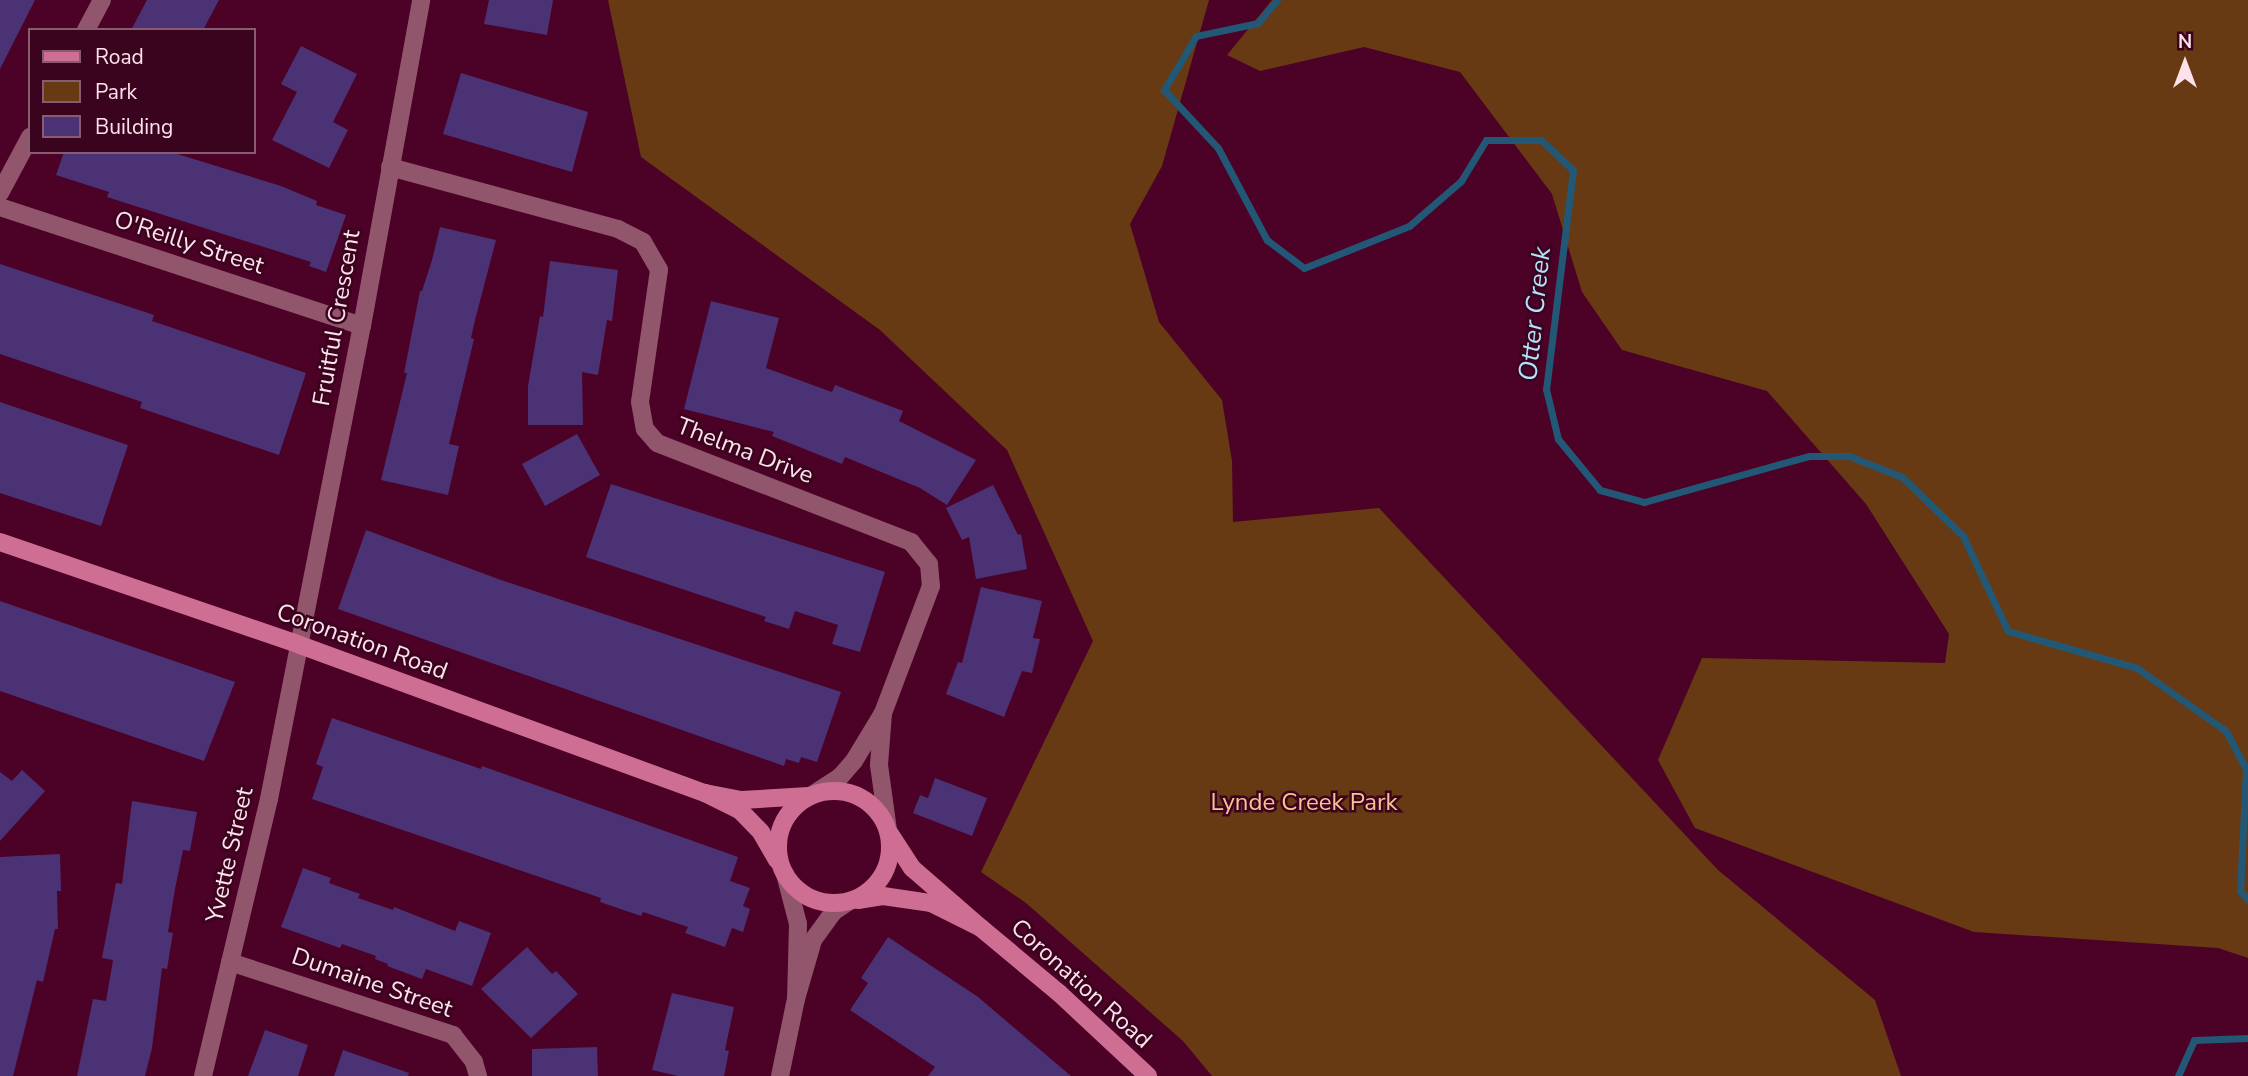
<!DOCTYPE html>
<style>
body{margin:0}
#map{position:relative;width:2248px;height:1076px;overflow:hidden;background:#4c0127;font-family:"Nunito Sans",sans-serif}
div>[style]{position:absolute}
.green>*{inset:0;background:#673a13}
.stream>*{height:7px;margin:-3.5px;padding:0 3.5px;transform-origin:3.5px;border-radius:3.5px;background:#225876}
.building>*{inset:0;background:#4a3275}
.street>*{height:18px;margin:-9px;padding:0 9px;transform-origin:9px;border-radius:9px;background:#91566b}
.secondary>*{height:18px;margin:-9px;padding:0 9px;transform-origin:9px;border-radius:9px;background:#cd6e92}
.secondary>.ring{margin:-9px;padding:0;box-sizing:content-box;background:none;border:18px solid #cd6e92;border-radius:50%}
span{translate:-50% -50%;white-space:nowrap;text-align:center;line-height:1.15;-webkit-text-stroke:5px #3a031e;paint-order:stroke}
.street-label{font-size:24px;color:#fee2eb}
.park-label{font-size:24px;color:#fec092}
.water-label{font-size:26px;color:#b4e1fe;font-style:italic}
.legend{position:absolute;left:28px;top:28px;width:228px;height:126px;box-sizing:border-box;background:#3a031e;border:2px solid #885c70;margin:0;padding:9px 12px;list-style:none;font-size:21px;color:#fee2eb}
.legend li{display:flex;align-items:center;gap:14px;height:35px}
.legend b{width:35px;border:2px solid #885c70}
.north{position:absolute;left:2150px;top:28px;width:70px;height:70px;-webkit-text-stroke:5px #3a031e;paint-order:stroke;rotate:0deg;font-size:19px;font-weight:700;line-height:28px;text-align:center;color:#fee2eb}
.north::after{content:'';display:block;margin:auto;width:24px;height:32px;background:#fee2eb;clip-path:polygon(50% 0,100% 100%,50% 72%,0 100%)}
</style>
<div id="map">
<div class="green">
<i style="clip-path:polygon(608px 0,1209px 0,1162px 166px,1130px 224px,1159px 322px,1222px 400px,1232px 461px,1233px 522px,1379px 508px,1718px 870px,1875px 1000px,1901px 1076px,1212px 1076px,1183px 1041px,1026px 903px,981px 872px,1093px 641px,1007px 450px,880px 330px,641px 157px)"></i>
<i style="clip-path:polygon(1272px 0,2248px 0,2248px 958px,2218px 948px,1974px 932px,1695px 828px,1658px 760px,1702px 658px,1945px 663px,1949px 634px,1866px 504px,1767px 391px,1622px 350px,1582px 292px,1552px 194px,1460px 72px,1364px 47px,1260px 71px,1227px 55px)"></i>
</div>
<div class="stream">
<i style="left:1277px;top:0;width:30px;rotate:130deg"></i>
<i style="left:1258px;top:23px;width:63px;rotate:168.2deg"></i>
<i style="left:1196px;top:36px;width:63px;rotate:120.7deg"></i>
<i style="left:1164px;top:90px;width:79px;rotate:47deg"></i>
<i style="left:1218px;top:148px;width:104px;rotate:62deg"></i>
<i style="left:1267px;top:240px;width:46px;rotate:37.1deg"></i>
<i style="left:1304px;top:268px;width:113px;rotate:-21.8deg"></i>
<i style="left:1409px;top:226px;width:69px;rotate:-40.9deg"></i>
<i style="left:1461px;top:181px;width:48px;rotate:-58.6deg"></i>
<i style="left:1486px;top:140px;width:55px"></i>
<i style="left:1541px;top:140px;width:44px;rotate:43.2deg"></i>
<i style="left:1573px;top:170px;width:221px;rotate:97deg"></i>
<i style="left:1546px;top:389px;width:51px;rotate:76.5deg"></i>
<i style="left:1558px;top:439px;width:66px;rotate:50.5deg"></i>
<i style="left:1600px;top:490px;width:46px;rotate:15.3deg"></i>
<i style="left:1644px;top:502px;width:171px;rotate:-15.6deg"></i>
<i style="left:1809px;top:456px;width:40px"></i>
<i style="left:1849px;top:456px;width:57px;rotate:21.6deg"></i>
<i style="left:1902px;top:477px;width:85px;rotate:44deg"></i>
<i style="left:1963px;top:536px;width:105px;rotate:64.7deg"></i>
<i style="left:2008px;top:631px;width:134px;rotate:16deg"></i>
<i style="left:2137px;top:668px;width:109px;rotate:35.3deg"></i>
<i style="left:2226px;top:731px;width:43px;rotate:62.2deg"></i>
<i style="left:2246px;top:769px;width:122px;rotate:92.8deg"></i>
<i style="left:2240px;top:891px;width:12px;rotate:48deg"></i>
<i style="left:2178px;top:1076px;width:39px;rotate:-66deg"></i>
<i style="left:2194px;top:1040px;width:54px;rotate:-2.1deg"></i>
</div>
<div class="building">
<i style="clip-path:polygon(0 0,35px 0,0 69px)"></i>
<i style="clip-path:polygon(147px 0,219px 0,203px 30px,131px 30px)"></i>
<i style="clip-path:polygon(489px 0,553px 0,547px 35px,484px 24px)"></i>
<i style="clip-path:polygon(301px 46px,357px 74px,333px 122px,348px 130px,329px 168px,272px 140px,297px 92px,281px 84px)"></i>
<i style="clip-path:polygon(461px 73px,588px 112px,572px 172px,443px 134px)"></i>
<i style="clip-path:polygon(64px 152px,171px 152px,281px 186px,317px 201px,316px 205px,346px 215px,326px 272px,309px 266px,311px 262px,107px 197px,109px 192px,56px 175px)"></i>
<i style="clip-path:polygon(440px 227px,496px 240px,475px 320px,471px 338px,474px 339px,449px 444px,459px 446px,448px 495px,381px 480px,407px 373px,404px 373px,420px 291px,422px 291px,432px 260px)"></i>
<i style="clip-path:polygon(550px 261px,618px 270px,612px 321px,607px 320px,598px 375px,582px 372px,583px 425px,528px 425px,528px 386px,540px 316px,543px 317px)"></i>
<i style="clip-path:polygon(0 264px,154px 315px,152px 321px,306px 373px,279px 455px,140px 408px,142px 402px,0 354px)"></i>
<i style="clip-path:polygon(711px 301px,779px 318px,766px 368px,832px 392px,835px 385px,903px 411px,899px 421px,976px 460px,947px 505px,920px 488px,845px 457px,842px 464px,772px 436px,774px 432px,684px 409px)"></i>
<i style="clip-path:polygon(0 402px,128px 445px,101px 526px,0 493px)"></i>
<i style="clip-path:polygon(577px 434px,600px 475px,545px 506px,522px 464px)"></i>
<i style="clip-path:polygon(611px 484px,885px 572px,860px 652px,832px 644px,838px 625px,795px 611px,789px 629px,764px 621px,766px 617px,586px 557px)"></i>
<i style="clip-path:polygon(993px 485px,1018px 535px,1021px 534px,1027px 569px,976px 579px,969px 537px,962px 540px,946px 508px)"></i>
<i style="clip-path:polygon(366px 530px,501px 580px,841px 692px,817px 762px,801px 757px,799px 763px,786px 759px,784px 766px,338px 609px)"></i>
<i style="clip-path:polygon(981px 587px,1042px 601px,1033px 638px,1040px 639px,1032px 673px,1022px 671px,1004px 717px,946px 694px,958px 662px,962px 663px)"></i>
<i style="clip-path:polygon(0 601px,235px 682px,204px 761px,0 691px)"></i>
<i style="clip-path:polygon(332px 718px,481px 769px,482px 766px,738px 857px,730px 881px,750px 888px,743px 906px,750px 909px,743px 932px,732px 928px,725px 947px,685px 933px,688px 927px,643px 912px,641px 916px,600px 902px,601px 898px,312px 799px,323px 767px,316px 764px)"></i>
<i style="clip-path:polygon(22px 770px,45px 791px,0 841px,0 772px,12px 781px)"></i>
<i style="clip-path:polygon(935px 778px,987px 798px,972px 836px,913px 813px,920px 795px,928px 798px)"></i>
<i style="clip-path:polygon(132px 801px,197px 812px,190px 851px,183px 850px,175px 889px,168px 932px,173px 933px,167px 969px,162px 968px,152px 1048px,145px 1076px,77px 1076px,93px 999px,106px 1001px,113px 960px,102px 958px,116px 883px,122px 884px)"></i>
<i style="clip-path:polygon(60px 854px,61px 891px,57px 891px,58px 929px,55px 929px,43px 982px,37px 980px,13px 1076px,0 1076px,0 857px)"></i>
<i style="clip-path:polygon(303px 868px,331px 878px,329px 883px,360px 894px,358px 898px,393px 910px,394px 907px,455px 931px,459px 921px,491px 933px,472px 986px,426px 969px,422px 979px,387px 966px,388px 964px,375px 959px,376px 956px,342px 944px,340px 948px,281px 927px)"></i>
<i style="clip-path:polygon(888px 937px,978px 997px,1071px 1076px,928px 1076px,935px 1067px,850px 1010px,868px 983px,861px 978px)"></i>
<i style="clip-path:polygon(527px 947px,552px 974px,556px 971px,578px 994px,531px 1038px,481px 989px)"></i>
<i style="clip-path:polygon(672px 993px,734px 1007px,725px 1050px,729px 1051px,724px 1076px,678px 1076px,652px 1070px)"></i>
<i style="clip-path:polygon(265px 1030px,308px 1045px,298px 1076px,248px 1076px)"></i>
<i style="clip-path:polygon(597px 1047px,598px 1076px,532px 1076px,532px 1049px)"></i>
<i style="clip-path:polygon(343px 1050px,409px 1073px,408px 1076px,334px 1076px)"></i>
</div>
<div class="street">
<i style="left:86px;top:30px;width:34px;rotate:-62deg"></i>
<i style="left:390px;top:167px;width:236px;rotate:15.2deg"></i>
<i style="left:618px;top:229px;width:28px;rotate:27deg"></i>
<i style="left:643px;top:242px;width:32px;rotate:60deg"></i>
<i style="left:659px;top:270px;width:133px;rotate:98.2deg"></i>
<i style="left:640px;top:402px;width:27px;rotate:80deg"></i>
<i style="left:645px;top:429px;width:18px;rotate:49deg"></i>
<i style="left:657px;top:443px;width:273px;rotate:21.3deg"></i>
<i style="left:911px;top:542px;width:28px;rotate:51deg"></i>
<i style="left:929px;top:564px;width:22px;rotate:85deg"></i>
<i style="left:931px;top:586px;width:136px;rotate:110.7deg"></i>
<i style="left:0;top:193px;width:64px;rotate:-61.8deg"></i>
<i style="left:0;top:207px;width:381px;rotate:18.2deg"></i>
<i style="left:812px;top:795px;width:33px;rotate:-33deg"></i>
<i style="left:840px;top:777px;width:21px;rotate:-49deg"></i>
<i style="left:854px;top:761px;width:56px;rotate:-58.9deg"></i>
<i style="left:883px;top:713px;width:52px;rotate:94.4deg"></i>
<i style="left:879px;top:765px;width:66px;rotate:82.1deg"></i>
<i style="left:785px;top:874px;width:52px;rotate:75.4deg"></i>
<i style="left:798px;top:924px;width:75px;rotate:91.5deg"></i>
<i style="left:796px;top:999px;width:61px;rotate:-73.9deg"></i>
<i style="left:813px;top:940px;width:34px;rotate:-54deg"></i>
<i style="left:833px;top:912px;width:18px;rotate:-34deg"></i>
<i style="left:230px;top:962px;width:235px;rotate:18.1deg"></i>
<i style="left:453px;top:1035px;width:34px;rotate:52deg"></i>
<i style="left:474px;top:1062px;width:15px;rotate:74deg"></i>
<i style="left:203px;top:1076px;width:285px;rotate:-76.6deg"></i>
<i style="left:269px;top:799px;width:482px;rotate:-78.9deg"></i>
<i style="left:362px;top:326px;width:331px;rotate:-79.7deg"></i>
<i style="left:780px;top:1076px;width:79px;rotate:-78.3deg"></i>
</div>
<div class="secondary">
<i style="left:0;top:542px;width:317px;rotate:18.9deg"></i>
<i style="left:300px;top:645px;width:431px;rotate:20.1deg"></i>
<i class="ring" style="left:778px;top:791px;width:94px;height:94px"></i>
<i style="left:777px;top:860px;width:32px;rotate:-120deg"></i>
<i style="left:761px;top:832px;width:29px;rotate:-134deg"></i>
<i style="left:741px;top:811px;width:40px;rotate:-153.4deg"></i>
<i style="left:705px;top:793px;width:38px;rotate:11deg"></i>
<i style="left:742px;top:800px;width:67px;rotate:-3.4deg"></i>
<i style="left:858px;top:900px;width:25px;rotate:-9deg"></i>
<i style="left:883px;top:896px;width:49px;rotate:8.3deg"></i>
<i style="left:931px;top:903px;width:56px;rotate:26.6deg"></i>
<i style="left:981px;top:928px;width:91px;rotate:-139deg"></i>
<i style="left:912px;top:868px;width:40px;rotate:-122.9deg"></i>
<i style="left:981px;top:928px;width:102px;rotate:39.8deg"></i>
<i style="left:1059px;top:993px;width:122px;rotate:43deg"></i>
</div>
<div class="street-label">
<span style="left:189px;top:243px;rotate:18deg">O'Reilly Street</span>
<span style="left:337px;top:318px;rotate:-80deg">Fruitful Crescent</span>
<span style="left:745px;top:451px;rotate:21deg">Thelma Drive</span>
<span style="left:362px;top:642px;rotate:20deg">Coronation Road</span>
<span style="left:230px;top:855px;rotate:-77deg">Yvette Street</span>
<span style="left:372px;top:983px;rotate:19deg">Dumaine Street</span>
<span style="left:1081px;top:984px;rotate:42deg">Coronation Road</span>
</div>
<div class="park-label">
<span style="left:1304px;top:803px">Lynde Creek Park</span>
</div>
<div class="water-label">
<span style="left:1535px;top:314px;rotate:-84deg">Otter Creek</span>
</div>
<ul class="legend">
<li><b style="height:9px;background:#cd6e92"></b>Road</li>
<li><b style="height:19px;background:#673a13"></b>Park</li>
<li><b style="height:19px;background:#4a3275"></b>Building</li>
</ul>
<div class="north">N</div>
</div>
